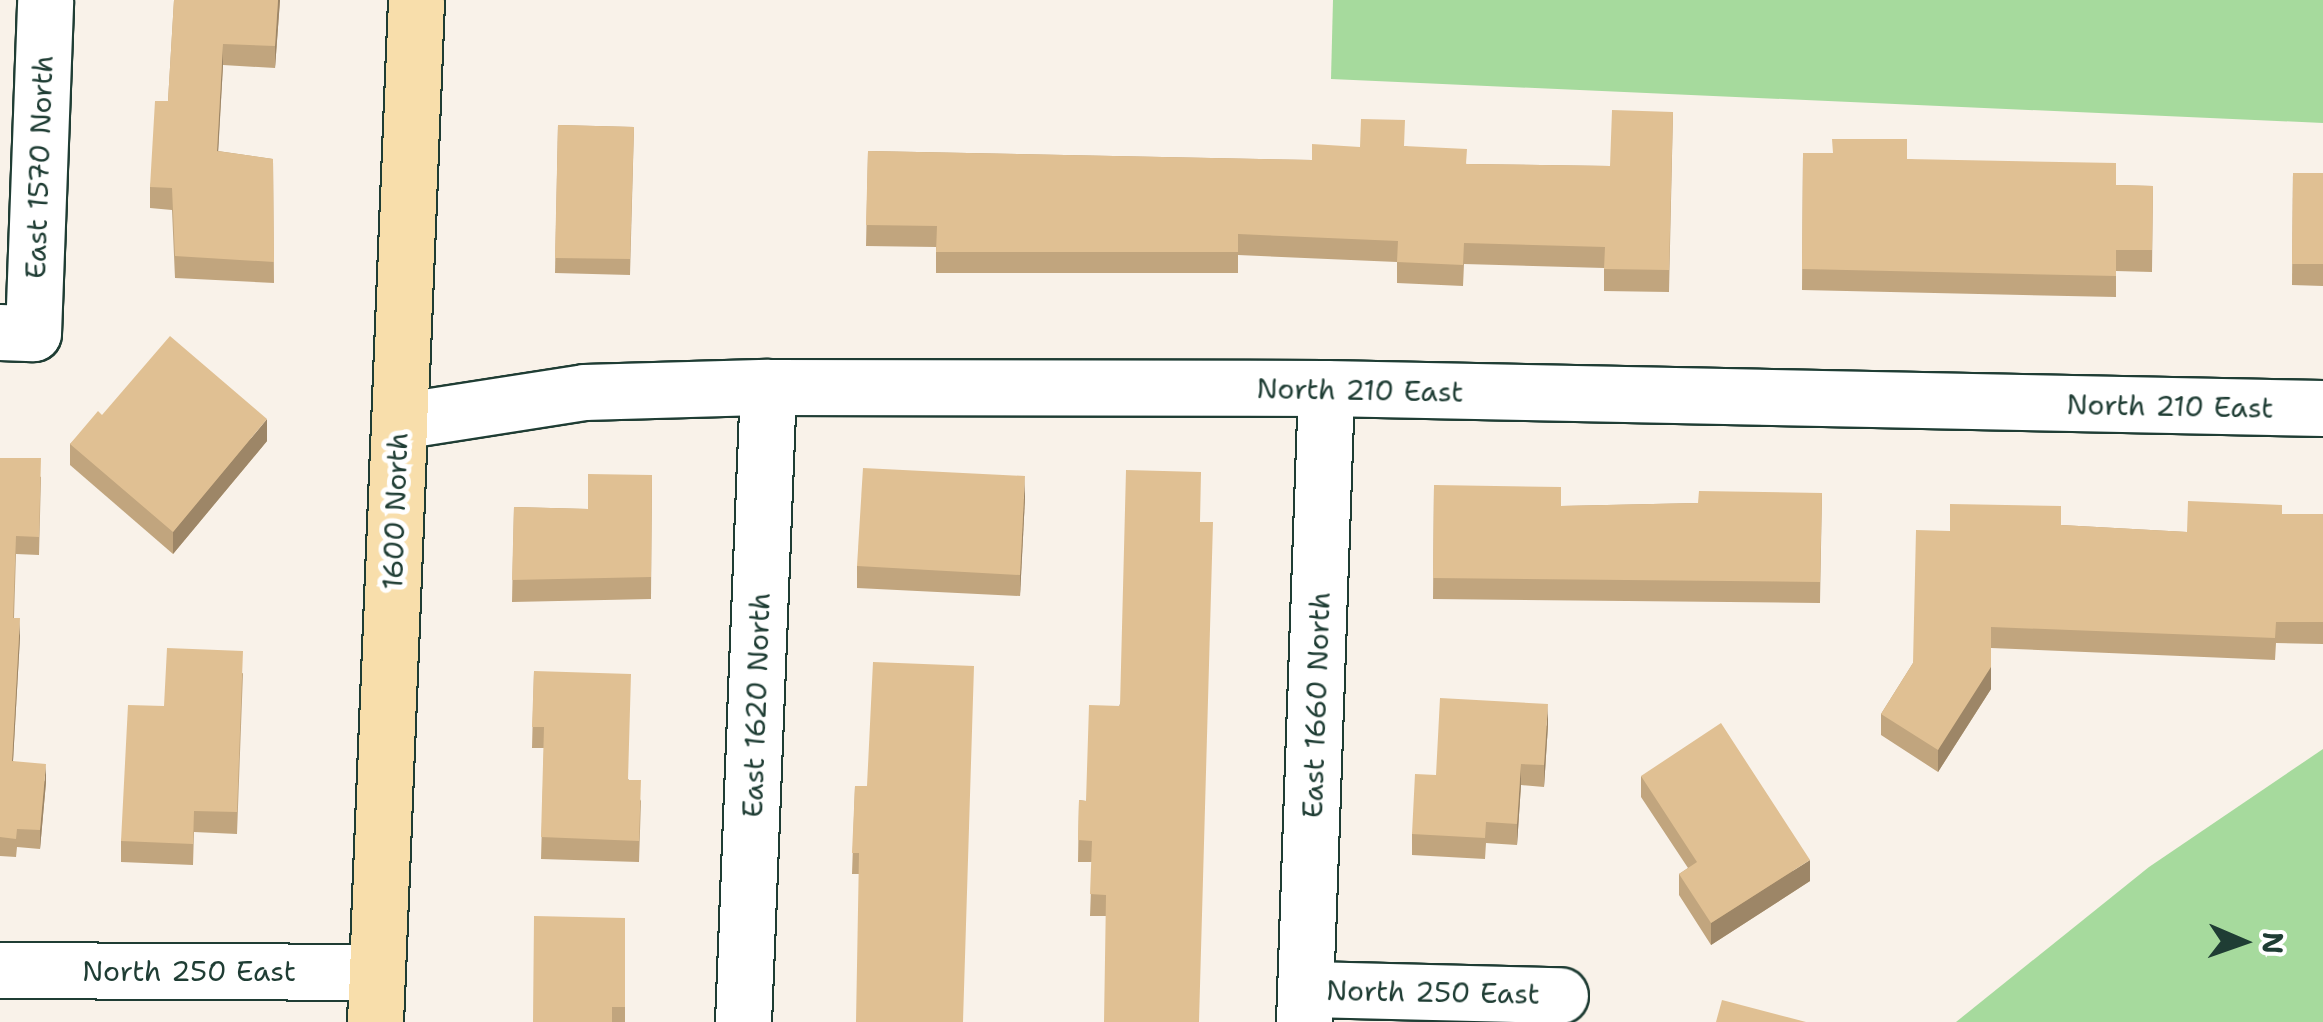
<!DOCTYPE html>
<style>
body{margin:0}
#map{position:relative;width:2323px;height:1022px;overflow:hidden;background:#f9f2e9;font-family:"Shantell Sans",sans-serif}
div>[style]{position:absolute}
.green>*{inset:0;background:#a6da9d}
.roads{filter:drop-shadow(2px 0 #1f3d34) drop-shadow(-2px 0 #1f3d34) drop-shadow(0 2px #1f3d34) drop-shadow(0 -2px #1f3d34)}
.minor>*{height:55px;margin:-27.5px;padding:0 27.5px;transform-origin:27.5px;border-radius:27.5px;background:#fff}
.major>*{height:55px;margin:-27.5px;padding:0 27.5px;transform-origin:27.5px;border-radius:27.5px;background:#f8deab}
.wall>*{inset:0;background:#c1a57e}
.shaded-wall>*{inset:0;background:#9d8667}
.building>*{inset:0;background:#e0c093}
span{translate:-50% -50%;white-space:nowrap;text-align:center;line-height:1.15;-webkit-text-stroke:10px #fff;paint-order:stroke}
.street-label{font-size:28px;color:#1f3d34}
.north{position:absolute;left:2193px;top:892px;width:100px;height:100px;-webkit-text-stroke:8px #fff;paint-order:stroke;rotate:92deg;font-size:28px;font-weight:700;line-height:40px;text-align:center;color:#1f3d34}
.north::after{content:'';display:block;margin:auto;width:35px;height:45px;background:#1f3d34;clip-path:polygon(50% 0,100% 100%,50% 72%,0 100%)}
</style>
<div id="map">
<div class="green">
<i style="clip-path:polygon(1333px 0,2323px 0,2323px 123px,1331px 79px)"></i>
<i style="clip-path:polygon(2323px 749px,2323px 1022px,1956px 1022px,2149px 867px)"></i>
</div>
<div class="roads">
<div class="minor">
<i style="left:0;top:332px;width:33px;rotate:2deg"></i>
<i style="left:33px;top:333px;width:333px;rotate:-87.9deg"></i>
<i style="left:399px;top:421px;width:187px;rotate:-8.9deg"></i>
<i style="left:584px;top:392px;width:184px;rotate:-1.6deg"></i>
<i style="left:768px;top:387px;width:558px;rotate:0.1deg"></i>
<i style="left:1326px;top:388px;width:997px;rotate:1.15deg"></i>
<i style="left:0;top:970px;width:377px;rotate:0.3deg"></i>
<i style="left:1306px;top:989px;width:254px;rotate:1.4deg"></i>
<i style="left:743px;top:1022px;width:635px;rotate:-87.75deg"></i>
<i style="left:1304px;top:1022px;width:634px;rotate:-88.01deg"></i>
</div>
<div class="major">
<i style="left:375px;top:1022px;width:1023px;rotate:-87.7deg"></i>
</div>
</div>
<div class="wall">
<i style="clip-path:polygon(174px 0,280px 0,275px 68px,223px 65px,218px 151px,273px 159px,274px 283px,175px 278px,172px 210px,150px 208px,150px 187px,168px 101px)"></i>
<i style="clip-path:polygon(1673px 112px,1669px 292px,1604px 291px,1604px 268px,1464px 264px,1463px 286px,1397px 283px,1397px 262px,1238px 255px,1238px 273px,936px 273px,936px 247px,866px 246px,868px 151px,1312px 160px,1360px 147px,1405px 146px,1467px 164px,1610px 166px)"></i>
<i style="clip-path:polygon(558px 125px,634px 127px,630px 275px,555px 273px)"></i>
<i style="clip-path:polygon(1803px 153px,1907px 159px,2116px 185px,2153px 186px,2152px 272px,2116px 271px,2116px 297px,1802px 290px)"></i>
<i style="clip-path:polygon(2293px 173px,2323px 173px,2323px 286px,2292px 285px)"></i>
<i style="clip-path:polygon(102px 415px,267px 441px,173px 554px,70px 465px,70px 444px)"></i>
<i style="clip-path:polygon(0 458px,41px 477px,39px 555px,16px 554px,14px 618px,20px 637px,13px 761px,46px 782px,40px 849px,17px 847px,16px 857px,0 856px)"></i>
<i style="clip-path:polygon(1201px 472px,1106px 916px,1090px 916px,1092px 862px,1078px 862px,1079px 800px,1086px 801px)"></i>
<i style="clip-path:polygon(652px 475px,651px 599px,512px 602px,514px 507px,588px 509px)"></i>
<i style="clip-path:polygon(1434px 485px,1561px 506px,1698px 503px,1822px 493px,1820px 603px,1433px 599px)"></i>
<i style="clip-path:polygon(1025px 498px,1020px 596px,857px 588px,857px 566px)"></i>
<i style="clip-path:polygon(2282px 514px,2323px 514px,2323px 644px,2276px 643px,2275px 660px,1991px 648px,1991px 689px,1938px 772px,1881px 735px,1881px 714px,1913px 663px,1950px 531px,2061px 525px,2187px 532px)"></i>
<i style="clip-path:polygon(534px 671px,629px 780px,641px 801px,639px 862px,541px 859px,544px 748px,532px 748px)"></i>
<i style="clip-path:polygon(243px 673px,237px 834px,194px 832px,193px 865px,121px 862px,121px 841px,164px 706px)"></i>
<i style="clip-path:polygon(1548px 725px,1544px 787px,1521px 785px,1517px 845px,1486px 843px,1485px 859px,1412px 855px,1412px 834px,1436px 775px)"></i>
<i style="clip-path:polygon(1641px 776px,1810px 881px,1711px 945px,1679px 895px,1679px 874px,1688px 868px,1641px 797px)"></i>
<i style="clip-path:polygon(855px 786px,963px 1022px,859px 874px,852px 874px)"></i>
<i style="clip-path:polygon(625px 918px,625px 1022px,533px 1022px)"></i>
</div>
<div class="shaded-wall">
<i style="clip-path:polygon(278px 0,280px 0,275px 68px,275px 46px)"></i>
<i style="clip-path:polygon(223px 44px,223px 65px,217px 173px,217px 151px)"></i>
<i style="clip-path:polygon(267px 419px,267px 441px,173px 554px,173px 532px)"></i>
<i style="clip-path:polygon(1025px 476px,1025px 498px,1020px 596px,1020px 575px)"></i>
<i style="clip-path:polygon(20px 618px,20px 637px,12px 779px,12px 761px)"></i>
<i style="clip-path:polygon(1991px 627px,1991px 689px,1938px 772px,1938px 750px)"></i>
<i style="clip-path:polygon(1548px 704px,1548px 725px,1544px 787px,1544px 765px)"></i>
<i style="clip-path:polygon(46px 764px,46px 782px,40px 849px,40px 830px)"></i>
<i style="clip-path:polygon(1521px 764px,1521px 785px,1517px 845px,1517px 824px)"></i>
<i style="clip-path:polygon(1810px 860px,1810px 881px,1711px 945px,1711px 923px)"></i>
</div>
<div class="building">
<i style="clip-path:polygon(174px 0,278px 0,275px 46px,223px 44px,217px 151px,273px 159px,274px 262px,175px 256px,172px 188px,150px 187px,155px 101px,168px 101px)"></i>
<i style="clip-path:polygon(1612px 110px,1673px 112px,1669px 270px,1604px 269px,1605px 247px,1464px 243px,1463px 265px,1397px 262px,1398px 241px,1238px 234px,1238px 252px,936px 252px,937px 226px,866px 225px,868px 151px,1312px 160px,1312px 144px,1360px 147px,1361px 119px,1405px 120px,1404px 146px,1467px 149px,1466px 164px,1610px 166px)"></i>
<i style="clip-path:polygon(558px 125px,634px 127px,630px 259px,555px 258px)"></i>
<i style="clip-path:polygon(1832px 139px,1907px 139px,1907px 159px,2116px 163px,2116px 185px,2153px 186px,2152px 250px,2116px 250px,2116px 276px,1802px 269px,1803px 153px,1833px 153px)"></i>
<i style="clip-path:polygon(2293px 173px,2323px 173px,2323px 264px,2292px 264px)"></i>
<i style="clip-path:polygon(170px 336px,267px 419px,173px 532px,70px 444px,98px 411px,102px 415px)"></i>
<i style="clip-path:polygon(0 458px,41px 458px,39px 537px,16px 536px,13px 618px,20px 618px,12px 761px,46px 764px,40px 830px,17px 829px,16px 839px,0 837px)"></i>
<i style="clip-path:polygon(863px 468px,1025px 476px,1020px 575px,857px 566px)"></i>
<i style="clip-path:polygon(1126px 470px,1201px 472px,1200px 522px,1213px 522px,1199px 1022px,1104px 1022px,1106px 895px,1090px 894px,1092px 841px,1078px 840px,1079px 800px,1086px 801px,1089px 705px,1120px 706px)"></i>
<i style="clip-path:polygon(588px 474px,652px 475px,651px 577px,512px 580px,514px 507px,588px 509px)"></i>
<i style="clip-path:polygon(1434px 485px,1561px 487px,1561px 506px,1698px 503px,1699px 491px,1822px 493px,1820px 582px,1433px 578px)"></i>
<i style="clip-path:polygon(2188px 501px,2282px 505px,2282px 514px,2323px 514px,2323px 622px,2276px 622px,2275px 638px,1991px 627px,1991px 667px,1938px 750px,1881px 714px,1913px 663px,1916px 530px,1950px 531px,1950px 504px,2061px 506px,2061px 525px,2187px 532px)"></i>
<i style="clip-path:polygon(167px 648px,243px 651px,237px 812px,194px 811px,193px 844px,121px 841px,128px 705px,164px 706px)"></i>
<i style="clip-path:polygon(873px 662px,974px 666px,963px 1022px,856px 1022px,859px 853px,852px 853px,855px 786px,867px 786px)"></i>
<i style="clip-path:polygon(534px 671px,631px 674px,628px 780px,641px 780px,639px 841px,541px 837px,544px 727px,532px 727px)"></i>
<i style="clip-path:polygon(1440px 698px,1548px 704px,1544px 765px,1521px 764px,1517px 824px,1486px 822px,1485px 838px,1412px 834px,1415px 774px,1436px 775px)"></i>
<i style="clip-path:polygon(1721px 723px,1810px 860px,1711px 923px,1679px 874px,1697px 862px,1641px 776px)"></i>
<i style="clip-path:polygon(534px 916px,625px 918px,625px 1007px,612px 1007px,612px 1022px,533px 1022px)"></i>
<i style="clip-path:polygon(1722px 1000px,1806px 1022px,1716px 1022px)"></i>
</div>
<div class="street-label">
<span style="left:39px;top:167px;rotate:-88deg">East 1570 North</span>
<span style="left:1360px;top:390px;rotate:1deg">North 210 East</span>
<span style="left:2170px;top:406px;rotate:1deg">North 210 East</span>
<span style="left:395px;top:511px;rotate:-88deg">1600 North</span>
<span style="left:756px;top:705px;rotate:-88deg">East 1620 North</span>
<span style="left:1316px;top:705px;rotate:-88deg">East 1660 North</span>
<span style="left:189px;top:971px">North 250 East</span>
<span style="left:1433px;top:992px;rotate:1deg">North 250 East</span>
</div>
<div class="north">N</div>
</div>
